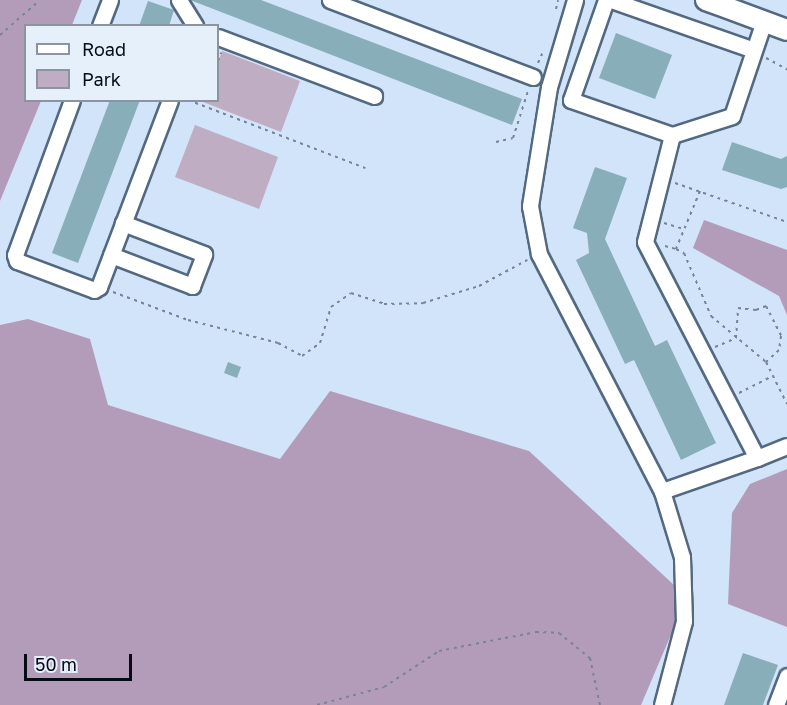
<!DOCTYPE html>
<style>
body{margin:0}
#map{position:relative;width:787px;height:705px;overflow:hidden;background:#d1e4f9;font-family:"Golos Text",sans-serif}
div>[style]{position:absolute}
.green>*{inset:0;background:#beadc3}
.forest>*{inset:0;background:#b39cba}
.building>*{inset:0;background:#88afb9}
.path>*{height:2px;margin-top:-1px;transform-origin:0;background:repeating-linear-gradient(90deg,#768494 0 3px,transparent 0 7.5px)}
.roads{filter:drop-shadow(2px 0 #536980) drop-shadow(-2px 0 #536980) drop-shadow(0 2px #536980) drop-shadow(0 -2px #536980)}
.minor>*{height:15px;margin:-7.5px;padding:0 7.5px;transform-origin:7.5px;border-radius:7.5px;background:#fff}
.major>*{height:20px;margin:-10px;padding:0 10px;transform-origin:10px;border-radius:10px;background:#fff}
span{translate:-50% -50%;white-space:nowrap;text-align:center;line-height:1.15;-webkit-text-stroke:5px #e6f0fb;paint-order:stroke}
.legend{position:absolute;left:24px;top:24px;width:195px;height:78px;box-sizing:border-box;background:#e6f0fb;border:2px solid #8c959f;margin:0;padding:8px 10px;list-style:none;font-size:18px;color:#050c15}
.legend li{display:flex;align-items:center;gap:12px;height:30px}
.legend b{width:30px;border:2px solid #8c959f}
.scale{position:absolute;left:24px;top:654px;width:108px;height:27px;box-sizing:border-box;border:3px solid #050c15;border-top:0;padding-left:8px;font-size:18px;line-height:21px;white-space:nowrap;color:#050c15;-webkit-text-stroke:4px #e6f0fb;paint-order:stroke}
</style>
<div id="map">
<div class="green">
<i style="clip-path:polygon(222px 51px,300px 81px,281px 132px,203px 102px,218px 100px,218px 63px)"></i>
<i style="clip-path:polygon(195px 125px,278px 157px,259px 209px,175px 177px)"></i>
</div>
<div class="forest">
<i style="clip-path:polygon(0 0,82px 0,72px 25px,26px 26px,26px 100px,41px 101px,0 201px)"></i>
<i style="clip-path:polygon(704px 220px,787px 250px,787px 315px,779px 296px,693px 248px)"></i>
<i style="clip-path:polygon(28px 319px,90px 339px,108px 405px,280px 459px,330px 391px,529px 451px,687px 597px,641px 705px,0 705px,0 325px)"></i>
<i style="clip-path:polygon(787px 469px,787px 627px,728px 604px,732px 513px,750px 484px)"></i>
</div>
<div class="building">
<i style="clip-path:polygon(190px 0,261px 0,522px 99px,512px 125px)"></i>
<i style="clip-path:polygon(148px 1px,174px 10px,169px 26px,139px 26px)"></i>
<i style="clip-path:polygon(616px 33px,672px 55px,655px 99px,599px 78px)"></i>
<i style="clip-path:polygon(110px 100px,140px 100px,78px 263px,52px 253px)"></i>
<i style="clip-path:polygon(732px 142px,781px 159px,787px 156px,787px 187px,781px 189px,722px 170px)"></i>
<i style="clip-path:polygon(595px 167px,627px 178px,605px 239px,655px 346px,667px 340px,716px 443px,681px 460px,634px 360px,625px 364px,576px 260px,589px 253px,587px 233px,573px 228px)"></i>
<i style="clip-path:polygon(228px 362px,241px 367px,237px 378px,224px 373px)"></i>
<i style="clip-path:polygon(743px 653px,778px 665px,763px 705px,724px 705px)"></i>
</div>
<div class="path">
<i style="left:556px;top:9px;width:9px;rotate:-77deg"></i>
<i style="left:0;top:35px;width:53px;rotate:-41.2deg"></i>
<i style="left:766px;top:58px;width:24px;rotate:28deg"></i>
<i style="left:218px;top:61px;width:9px;rotate:-69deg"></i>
<i style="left:538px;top:63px;width:12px;rotate:-66deg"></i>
<i style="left:188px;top:100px;width:190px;rotate:21deg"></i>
<i style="left:496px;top:142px;width:17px;rotate:-13deg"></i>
<i style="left:513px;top:138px;width:49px;rotate:-72.3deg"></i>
<i style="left:675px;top:183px;width:119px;rotate:19.2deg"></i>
<i style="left:700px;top:191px;width:63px;rotate:112.5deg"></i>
<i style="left:676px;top:249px;width:9px;rotate:27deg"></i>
<i style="left:684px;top:253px;width:69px;rotate:66.8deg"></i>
<i style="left:711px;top:316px;width:72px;rotate:39.9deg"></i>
<i style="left:766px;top:362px;width:47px;rotate:63.4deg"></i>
<i style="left:664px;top:223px;width:21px;rotate:17deg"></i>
<i style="left:665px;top:246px;width:11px;rotate:15deg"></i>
<i style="left:113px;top:292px;width:80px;rotate:20.5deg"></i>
<i style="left:188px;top:320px;width:93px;rotate:14.3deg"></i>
<i style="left:278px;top:343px;width:27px;rotate:28deg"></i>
<i style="left:302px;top:356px;width:22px;rotate:-36deg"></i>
<i style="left:320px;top:343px;width:38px;rotate:-73deg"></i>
<i style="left:331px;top:307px;width:24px;rotate:-35deg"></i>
<i style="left:351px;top:293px;width:35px;rotate:18deg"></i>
<i style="left:384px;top:304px;width:39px;rotate:-1deg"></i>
<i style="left:423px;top:303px;width:59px;rotate:-16.9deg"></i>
<i style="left:479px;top:286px;width:55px;rotate:-28.4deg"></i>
<i style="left:715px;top:347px;width:23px;rotate:-23deg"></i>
<i style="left:736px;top:338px;width:30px;rotate:-86deg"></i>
<i style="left:738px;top:308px;width:18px;rotate:6deg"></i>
<i style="left:756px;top:310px;width:11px;rotate:-22deg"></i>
<i style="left:766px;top:306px;width:34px;rotate:63deg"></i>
<i style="left:781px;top:336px;width:14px;rotate:98deg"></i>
<i style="left:779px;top:350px;width:18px;rotate:137deg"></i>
<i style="left:739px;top:393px;width:38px;rotate:-27deg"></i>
<i style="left:317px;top:705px;width:69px;rotate:-15deg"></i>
<i style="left:384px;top:687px;width:66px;rotate:-33.2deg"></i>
<i style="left:439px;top:651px;width:99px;rotate:-11.1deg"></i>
<i style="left:536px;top:632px;width:23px;rotate:2deg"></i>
<i style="left:559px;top:633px;width:40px;rotate:39deg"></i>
<i style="left:590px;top:658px;width:48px;rotate:78deg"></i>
</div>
<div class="roads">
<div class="minor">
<i style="left:179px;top:0;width:31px;rotate:58deg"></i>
<i style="left:330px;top:0;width:217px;rotate:20.8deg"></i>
<i style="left:575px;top:0;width:91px;rotate:106.6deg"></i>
<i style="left:549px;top:87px;width:121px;rotate:99.1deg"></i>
<i style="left:530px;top:206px;width:49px;rotate:79.4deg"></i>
<i style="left:539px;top:254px;width:267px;rotate:62.6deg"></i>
<i style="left:662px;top:491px;width:101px;rotate:-19.2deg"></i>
<i style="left:606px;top:0;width:106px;rotate:109.3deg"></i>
<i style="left:571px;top:100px;width:107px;rotate:19.1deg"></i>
<i style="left:611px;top:0;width:151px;rotate:19.3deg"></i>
<i style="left:764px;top:21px;width:100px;rotate:108.6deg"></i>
<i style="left:732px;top:116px;width:63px;rotate:162.4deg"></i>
<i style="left:672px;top:135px;width:110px;rotate:104.2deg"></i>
<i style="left:645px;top:242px;width:243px;rotate:62.6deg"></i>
<i style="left:757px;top:458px;width:32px;rotate:-22deg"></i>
<i style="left:100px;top:26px;width:28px;rotate:-69deg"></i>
<i style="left:218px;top:37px;width:167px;rotate:20.7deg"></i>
<i style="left:72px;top:100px;width:165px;rotate:110.2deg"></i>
<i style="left:15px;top:255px;width:6px;rotate:72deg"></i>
<i style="left:17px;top:261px;width:82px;rotate:20.6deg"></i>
<i style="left:94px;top:290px;width:6px;rotate:-31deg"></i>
<i style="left:99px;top:287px;width:200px;rotate:-69.2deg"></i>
<i style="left:111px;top:255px;width:87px;rotate:20.9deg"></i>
<i style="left:192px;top:286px;width:34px;rotate:-69deg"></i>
<i style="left:204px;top:254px;width:87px;rotate:-159.1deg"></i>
<i style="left:662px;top:705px;width:87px;rotate:-75.3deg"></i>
<i style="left:684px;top:621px;width:64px;rotate:-91.8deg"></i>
<i style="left:682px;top:557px;width:69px;rotate:-106.9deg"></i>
<i style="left:776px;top:705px;width:31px;rotate:-69deg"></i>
</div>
<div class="major">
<i style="left:706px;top:0;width:86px;rotate:20.3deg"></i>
</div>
</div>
<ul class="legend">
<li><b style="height:8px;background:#fff"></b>Road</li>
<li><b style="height:16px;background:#beadc3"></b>Park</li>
</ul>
<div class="scale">50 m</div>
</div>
